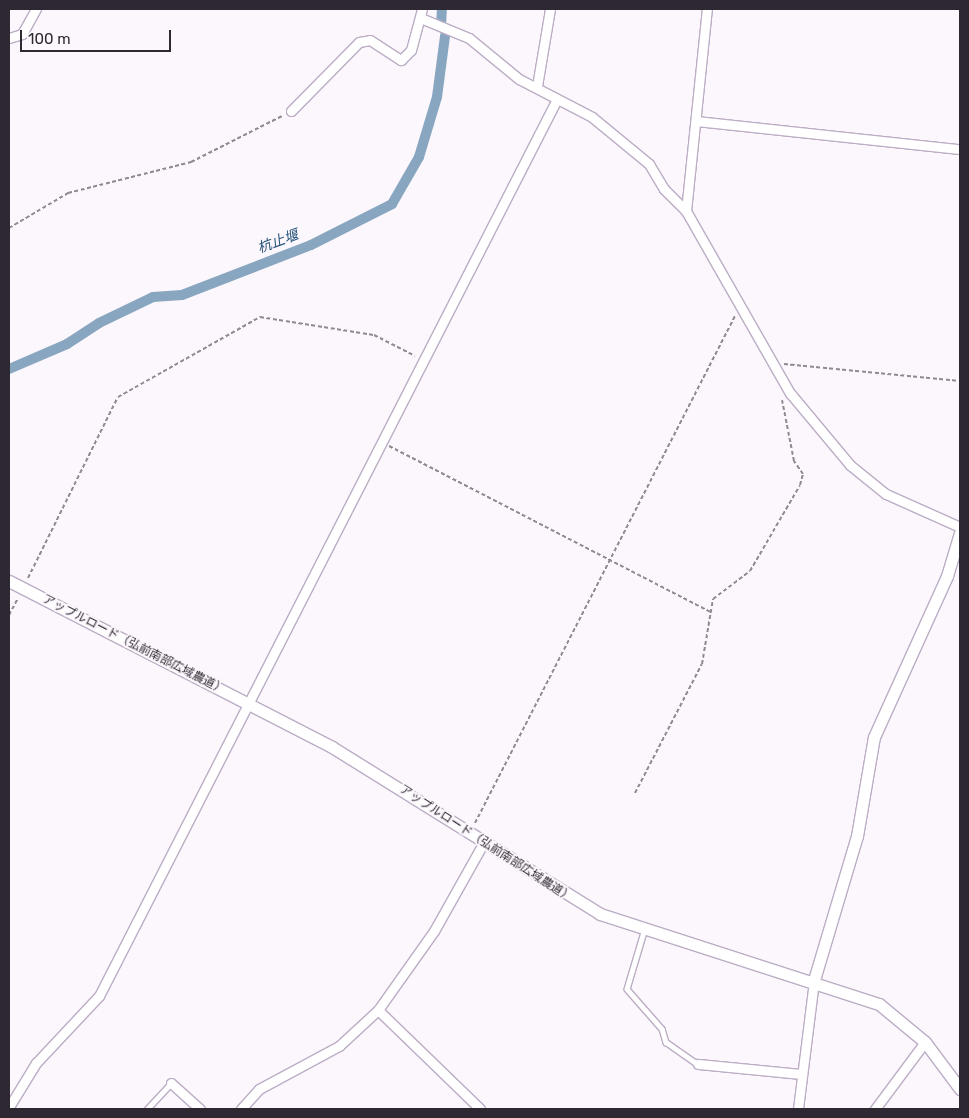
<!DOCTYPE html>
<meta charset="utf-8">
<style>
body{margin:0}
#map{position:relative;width:969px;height:1118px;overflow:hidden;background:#fbf7fc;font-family:Rubik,"Noto Sans JP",sans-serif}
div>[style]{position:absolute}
.canal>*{height:10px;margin:-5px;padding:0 5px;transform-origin:5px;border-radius:5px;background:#89a6c0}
.path>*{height:2px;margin-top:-1px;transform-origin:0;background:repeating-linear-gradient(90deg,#8f8a91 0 4px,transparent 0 6.5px)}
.roads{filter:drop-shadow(1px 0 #bcadc5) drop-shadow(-1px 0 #bcadc5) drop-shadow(0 1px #bcadc5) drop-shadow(0 -1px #bcadc5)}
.service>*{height:4.5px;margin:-2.25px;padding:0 2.25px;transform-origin:2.25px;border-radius:2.25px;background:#fff}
.minor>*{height:9px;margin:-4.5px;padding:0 4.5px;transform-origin:4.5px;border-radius:4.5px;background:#fff}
.tertiary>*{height:11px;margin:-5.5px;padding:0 5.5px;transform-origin:5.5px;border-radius:5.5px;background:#fff}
span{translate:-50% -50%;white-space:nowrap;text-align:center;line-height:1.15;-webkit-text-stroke:4px #fbf7fc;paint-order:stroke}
.street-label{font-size:12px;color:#2e2832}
.water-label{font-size:14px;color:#255378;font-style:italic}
.frame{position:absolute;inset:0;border:10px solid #2e2832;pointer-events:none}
.scale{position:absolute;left:20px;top:30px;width:151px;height:22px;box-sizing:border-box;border:2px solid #2e2832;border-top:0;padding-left:6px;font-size:15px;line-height:18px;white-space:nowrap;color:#2e2832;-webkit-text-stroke:4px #fbf7fc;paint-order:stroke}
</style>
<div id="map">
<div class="canal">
<i style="left:441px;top:26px;width:17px;rotate:-87deg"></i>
<i style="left:9px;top:369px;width:63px;rotate:-23.3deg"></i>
<i style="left:67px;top:344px;width:38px;rotate:-33deg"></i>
<i style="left:99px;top:323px;width:60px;rotate:-25.7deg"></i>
<i style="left:153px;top:297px;width:29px;rotate:-4deg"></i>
<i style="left:182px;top:295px;width:138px;rotate:-21.2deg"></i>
<i style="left:311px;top:245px;width:91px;rotate:-26.8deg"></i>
<i style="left:392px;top:204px;width:54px;rotate:-60.1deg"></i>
<i style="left:419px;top:157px;width:63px;rotate:-73.3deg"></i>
<i style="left:437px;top:97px;width:62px;rotate:-82.5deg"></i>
</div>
<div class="path">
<i style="left:9px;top:228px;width:69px;rotate:-30.7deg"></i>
<i style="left:68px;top:193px;width:127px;rotate:-14.1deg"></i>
<i style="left:191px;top:162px;width:102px;rotate:-26.8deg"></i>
<i style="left:784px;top:364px;width:177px;rotate:5.5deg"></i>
<i style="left:389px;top:446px;width:361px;rotate:27.3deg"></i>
<i style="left:28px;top:578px;width:202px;rotate:-63.6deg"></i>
<i style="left:118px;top:397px;width:163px;rotate:-29.4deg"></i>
<i style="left:260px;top:317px;width:115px;rotate:9deg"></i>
<i style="left:374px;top:335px;width:46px;rotate:27.1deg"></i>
<i style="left:9px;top:615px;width:19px;rotate:-62deg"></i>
<i style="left:635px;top:793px;width:145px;rotate:-62.6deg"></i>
<i style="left:702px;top:664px;width:66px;rotate:-80.4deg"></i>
<i style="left:713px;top:599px;width:46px;rotate:-37.1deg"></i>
<i style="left:750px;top:571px;width:99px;rotate:-59.8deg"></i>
<i style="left:800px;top:485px;width:11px;rotate:-75deg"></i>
<i style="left:803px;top:474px;width:16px;rotate:-125deg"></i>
<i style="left:794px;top:461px;width:62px;rotate:-101.1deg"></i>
<i style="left:475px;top:823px;width:570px;rotate:-62.85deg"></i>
</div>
<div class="roads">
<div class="service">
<i style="left:644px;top:932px;width:59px;rotate:106.6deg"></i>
<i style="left:627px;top:989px;width:53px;rotate:48.8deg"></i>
<i style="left:662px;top:1029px;width:14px;rotate:73deg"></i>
<i style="left:666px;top:1042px;width:39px;rotate:35deg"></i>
<i style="left:147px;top:1109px;width:35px;rotate:-47deg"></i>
</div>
<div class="minor">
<i style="left:423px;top:19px;width:50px;rotate:22.4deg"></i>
<i style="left:469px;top:38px;width:65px;rotate:39.4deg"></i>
<i style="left:519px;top:79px;width:82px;rotate:27.5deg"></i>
<i style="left:592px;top:117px;width:74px;rotate:39.5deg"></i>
<i style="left:649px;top:164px;width:29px;rotate:59deg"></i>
<i style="left:664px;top:189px;width:31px;rotate:45deg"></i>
<i style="left:686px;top:211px;width:210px;rotate:60.3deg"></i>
<i style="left:790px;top:393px;width:94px;rotate:50.2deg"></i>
<i style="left:850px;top:465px;width:46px;rotate:38.9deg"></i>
<i style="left:886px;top:494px;width:81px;rotate:24deg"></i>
<i style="left:9px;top:38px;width:14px;rotate:-17deg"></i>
<i style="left:22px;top:34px;width:29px;rotate:-61deg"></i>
<i style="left:537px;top:86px;width:78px;rotate:-80.4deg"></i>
<i style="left:291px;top:111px;width:97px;rotate:-45.4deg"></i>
<i style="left:359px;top:42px;width:11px;rotate:-10deg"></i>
<i style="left:370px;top:40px;width:37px;rotate:33deg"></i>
<i style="left:401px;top:60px;width:14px;rotate:-45deg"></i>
<i style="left:411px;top:50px;width:42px;rotate:-75deg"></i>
<i style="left:696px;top:121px;width:265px;rotate:6.1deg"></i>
<i style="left:686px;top:211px;width:203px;rotate:-84.1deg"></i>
<i style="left:378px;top:1010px;width:142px;rotate:44.1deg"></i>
<i style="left:698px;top:1064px;width:104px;rotate:5.5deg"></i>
<i style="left:171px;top:1083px;width:39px;rotate:42deg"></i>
<i style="left:9px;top:1107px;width:52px;rotate:-58.5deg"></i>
<i style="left:36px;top:1063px;width:92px;rotate:-46.8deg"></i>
<i style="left:99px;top:996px;width:1007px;rotate:-62.95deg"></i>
<i style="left:241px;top:1109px;width:27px;rotate:-48deg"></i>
<i style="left:259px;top:1089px;width:91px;rotate:-28.3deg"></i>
<i style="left:339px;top:1046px;width:53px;rotate:-42.7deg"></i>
<i style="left:378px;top:1010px;width:97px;rotate:-54.7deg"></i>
<i style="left:434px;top:931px;width:102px;rotate:-60.7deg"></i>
<i style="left:798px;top:1109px;width:130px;rotate:-82.9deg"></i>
<i style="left:875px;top:1109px;width:84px;rotate:-53.3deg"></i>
</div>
<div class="tertiary">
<i style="left:9px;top:581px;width:363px;rotate:27.2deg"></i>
<i style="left:332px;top:747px;width:316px;rotate:31.9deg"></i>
<i style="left:600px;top:914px;width:293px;rotate:17.9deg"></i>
<i style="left:879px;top:1004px;width:60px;rotate:39.6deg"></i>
<i style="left:925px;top:1042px;width:59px;rotate:53.3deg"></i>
<i style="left:814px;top:980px;width:150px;rotate:-73.4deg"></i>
<i style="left:857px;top:836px;width:100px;rotate:-80.3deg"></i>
<i style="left:874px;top:737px;width:177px;rotate:-65.6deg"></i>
<i style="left:947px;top:576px;width:45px;rotate:-73.2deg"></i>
</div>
</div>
<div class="street-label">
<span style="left:134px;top:645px;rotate:27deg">アップルロード（弘前南部広域農道）</span>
<span style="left:486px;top:844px;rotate:33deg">アップルロード（弘前南部広域農道）</span>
</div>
<div class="water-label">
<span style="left:278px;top:242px;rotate:-20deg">杭止堰</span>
</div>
<div class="frame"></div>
<div class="scale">100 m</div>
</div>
